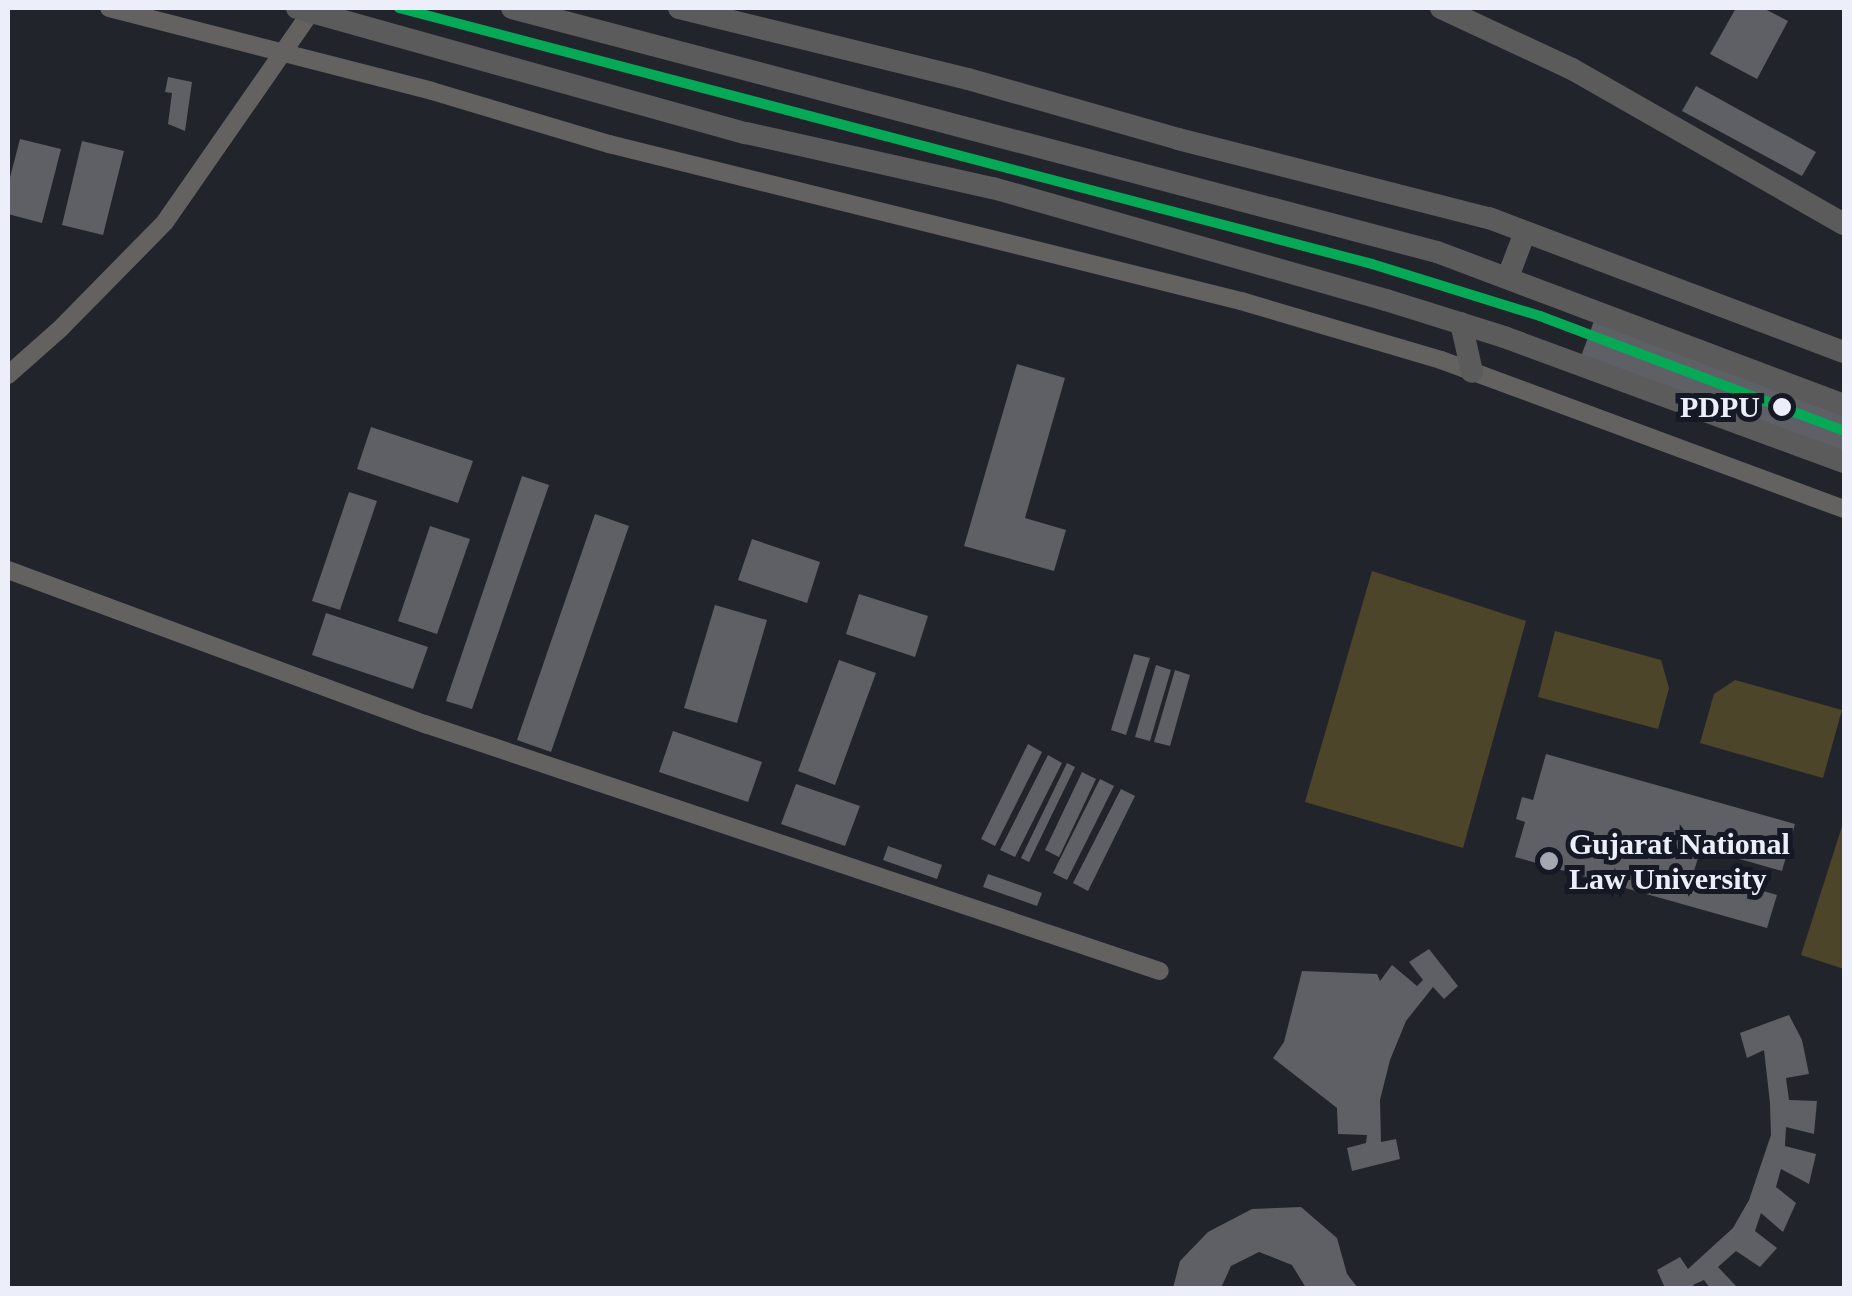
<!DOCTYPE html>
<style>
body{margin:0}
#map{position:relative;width:1852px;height:1296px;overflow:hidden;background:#22242b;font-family:"Times New Roman",serif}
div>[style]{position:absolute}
.green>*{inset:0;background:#4d4529}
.building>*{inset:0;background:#5e6066}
.street>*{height:18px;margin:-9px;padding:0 9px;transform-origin:9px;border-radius:9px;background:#636261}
.secondary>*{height:22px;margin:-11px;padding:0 11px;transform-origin:11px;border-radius:11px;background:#5b5b5c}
.metro-1>*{height:10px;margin:-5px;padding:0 5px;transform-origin:5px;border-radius:5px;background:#06aa56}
.dots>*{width:28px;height:28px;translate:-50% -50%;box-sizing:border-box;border:5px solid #151925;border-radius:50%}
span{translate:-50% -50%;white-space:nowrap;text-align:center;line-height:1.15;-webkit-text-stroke:10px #151925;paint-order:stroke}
.stop-label{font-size:30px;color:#eceff9;font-weight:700}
.right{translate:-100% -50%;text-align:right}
.poi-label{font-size:30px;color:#eceff9;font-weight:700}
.left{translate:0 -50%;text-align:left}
.frame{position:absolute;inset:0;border:10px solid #eceff9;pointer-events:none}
</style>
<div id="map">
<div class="green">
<i style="clip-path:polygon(1372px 571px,1526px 621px,1463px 848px,1305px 802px)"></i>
<i style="clip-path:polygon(1555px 631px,1661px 660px,1669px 688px,1658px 729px,1538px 697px)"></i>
<i style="clip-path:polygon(1735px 680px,1842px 710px,1823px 778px,1700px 743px,1714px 694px)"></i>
<i style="clip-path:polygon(1844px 820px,1844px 969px,1801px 955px)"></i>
</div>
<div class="building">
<i style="clip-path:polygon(1736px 8px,1763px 8px,1788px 21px,1757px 79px,1710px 54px)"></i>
<i style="clip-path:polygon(168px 77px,192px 82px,185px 131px,168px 124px,172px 93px,165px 92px)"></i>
<i style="clip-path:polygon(1696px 86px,1816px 152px,1802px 176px,1682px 111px)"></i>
<i style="clip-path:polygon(20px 139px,61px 149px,42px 223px,8px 214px,8px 185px)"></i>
<i style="clip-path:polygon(82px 141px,124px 151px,103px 235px,62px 225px)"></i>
<i style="clip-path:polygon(1594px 321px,1844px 414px,1844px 470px,1576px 370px)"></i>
<i style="clip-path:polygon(1017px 364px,1065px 378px,1025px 518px,1066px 530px,1054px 571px,964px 546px)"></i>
<i style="clip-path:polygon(371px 427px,473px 461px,458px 503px,357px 469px)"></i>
<i style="clip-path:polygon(522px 476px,549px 485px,472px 709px,446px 701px)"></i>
<i style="clip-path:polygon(349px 492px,377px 501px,340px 610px,312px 601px)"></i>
<i style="clip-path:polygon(595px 514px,629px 526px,551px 752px,517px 740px)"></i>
<i style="clip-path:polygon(430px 526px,470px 539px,437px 634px,398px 621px)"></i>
<i style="clip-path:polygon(752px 539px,820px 562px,807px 603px,738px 580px)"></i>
<i style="clip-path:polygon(859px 594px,928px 616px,915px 657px,846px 634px)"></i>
<i style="clip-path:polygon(715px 605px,767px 620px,737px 723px,684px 708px)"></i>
<i style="clip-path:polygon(326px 613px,428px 647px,413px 689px,312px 655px)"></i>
<i style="clip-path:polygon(1134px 654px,1150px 658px,1126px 735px,1111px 730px)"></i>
<i style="clip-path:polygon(839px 660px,876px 673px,835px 785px,798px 771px)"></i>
<i style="clip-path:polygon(1156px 665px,1171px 670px,1150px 741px,1135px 737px)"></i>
<i style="clip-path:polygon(1175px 670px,1190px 675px,1170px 746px,1154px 742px)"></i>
<i style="clip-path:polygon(673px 731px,762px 762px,748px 802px,659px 772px)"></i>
<i style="clip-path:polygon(1028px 744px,1042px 752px,995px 846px,981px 839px)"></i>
<i style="clip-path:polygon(1546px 754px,1795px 824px,1782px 871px,1701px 848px,1694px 871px,1777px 895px,1767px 928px,1515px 857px,1525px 822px,1516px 819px,1522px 797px,1533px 800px)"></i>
<i style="clip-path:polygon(1048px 755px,1062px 763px,1015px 857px,1000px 850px)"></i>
<i style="clip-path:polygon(1067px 763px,1075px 767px,1029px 862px,1021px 858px)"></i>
<i style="clip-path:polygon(1082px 772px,1096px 779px,1059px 857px,1045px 850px)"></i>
<i style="clip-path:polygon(1100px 779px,1114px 786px,1067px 880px,1053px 873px)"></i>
<i style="clip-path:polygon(796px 784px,860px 806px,845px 846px,781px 824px)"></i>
<i style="clip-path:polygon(1121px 789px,1135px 796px,1088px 891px,1073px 883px)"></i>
<i style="clip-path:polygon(888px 846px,942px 865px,937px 879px,883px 860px)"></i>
<i style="clip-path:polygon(988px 874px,1042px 893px,1037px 906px,983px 887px)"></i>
<i style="clip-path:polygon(1429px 949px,1458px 986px,1444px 999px,1433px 987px,1406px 1021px,1390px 1060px,1380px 1100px,1381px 1142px,1396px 1139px,1400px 1159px,1352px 1171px,1347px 1148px,1366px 1143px,1367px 1135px,1338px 1134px,1337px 1108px,1273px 1058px,1284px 1042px,1302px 971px,1377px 974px,1380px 981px,1392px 965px,1417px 986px,1423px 980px,1409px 962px)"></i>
<i style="clip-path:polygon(1789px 1015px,1802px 1040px,1809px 1074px,1786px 1078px,1789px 1100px,1817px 1101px,1814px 1134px,1786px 1127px,1785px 1146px,1816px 1154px,1809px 1184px,1781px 1169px,1776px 1187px,1796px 1203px,1783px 1232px,1761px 1213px,1755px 1231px,1777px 1248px,1760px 1267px,1736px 1251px,1718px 1267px,1736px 1286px,1734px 1288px,1710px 1288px,1704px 1280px,1693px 1285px,1695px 1288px,1665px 1288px,1657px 1270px,1680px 1257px,1688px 1269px,1733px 1228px,1749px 1200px,1771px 1135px,1770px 1103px,1764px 1050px,1747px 1058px,1740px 1033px)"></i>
<i style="clip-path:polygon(1301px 1207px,1337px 1238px,1347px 1274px,1358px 1288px,1306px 1288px,1292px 1265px,1259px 1252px,1231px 1266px,1221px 1288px,1173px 1288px,1180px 1261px,1208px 1232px,1252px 1209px)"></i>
</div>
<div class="street">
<i style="left:109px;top:8px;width:333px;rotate:14.4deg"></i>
<i style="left:432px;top:91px;width:185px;rotate:16.7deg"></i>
<i style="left:609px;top:144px;width:651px;rotate:13.95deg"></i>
<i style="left:1241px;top:301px;width:209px;rotate:16.4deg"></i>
<i style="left:1441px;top:360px;width:430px;rotate:20.3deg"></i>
<i style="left:8px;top:375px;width:69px;rotate:-41.5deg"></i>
<i style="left:60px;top:329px;width:150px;rotate:-45.5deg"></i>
<i style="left:165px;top:222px;width:261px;rotate:-55.2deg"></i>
<i style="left:8px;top:570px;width:445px;rotate:20.3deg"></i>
<i style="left:425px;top:724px;width:775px;rotate:18.58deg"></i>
</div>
<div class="secondary">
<i style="left:297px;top:8px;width:466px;rotate:15.6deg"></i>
<i style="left:746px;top:133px;width:253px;rotate:12.6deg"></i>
<i style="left:993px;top:188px;width:409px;rotate:15.9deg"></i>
<i style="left:1386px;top:300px;width:124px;rotate:17.4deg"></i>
<i style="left:1504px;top:337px;width:362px;rotate:20.2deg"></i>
<i style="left:512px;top:8px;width:957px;rotate:14.78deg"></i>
<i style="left:1437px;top:252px;width:435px;rotate:20.6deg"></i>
<i style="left:679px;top:8px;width:298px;rotate:13.8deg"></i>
<i style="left:968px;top:79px;width:218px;rotate:15.9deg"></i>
<i style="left:1178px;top:139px;width:321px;rotate:14.3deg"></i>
<i style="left:1489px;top:218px;width:379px;rotate:20.7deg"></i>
<i style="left:1441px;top:8px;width:145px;rotate:25deg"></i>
<i style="left:1572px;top:69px;width:313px;rotate:29.7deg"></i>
<i style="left:1508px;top:277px;width:48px;rotate:-69.3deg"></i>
<i style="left:1461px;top:323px;width:50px;rotate:77.3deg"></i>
</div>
<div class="metro-1">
<i style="left:399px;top:8px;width:1006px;rotate:14.74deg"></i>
<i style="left:1372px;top:264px;width:176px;rotate:17.2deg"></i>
<i style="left:1540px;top:316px;width:325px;rotate:20.7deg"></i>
</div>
<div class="dots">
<i style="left:1782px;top:407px;background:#eceff9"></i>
<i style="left:1549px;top:861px;background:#a5a8b1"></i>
</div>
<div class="stop-label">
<span class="right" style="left:1760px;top:407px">PDPU</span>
</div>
<div class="poi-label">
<span class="left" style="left:1569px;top:861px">Gujarat National<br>Law University</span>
</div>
<div class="frame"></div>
</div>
